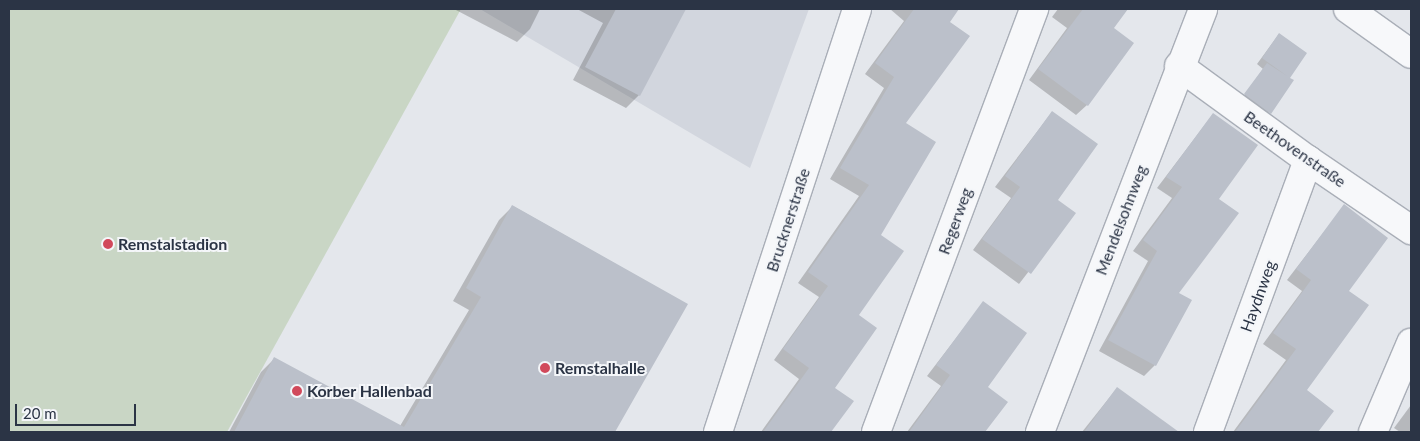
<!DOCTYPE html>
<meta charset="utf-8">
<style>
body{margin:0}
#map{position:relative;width:1420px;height:441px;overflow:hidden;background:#e4e7ec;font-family:Lato,sans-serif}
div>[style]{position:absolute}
.built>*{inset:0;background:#d2d6de}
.green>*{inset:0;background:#c9d6c5}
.shadow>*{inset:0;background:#0003}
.building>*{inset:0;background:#bbc0ca}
.roads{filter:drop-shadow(1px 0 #a9aeb7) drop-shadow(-1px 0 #a9aeb7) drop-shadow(0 1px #a9aeb7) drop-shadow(0 -1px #a9aeb7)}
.minor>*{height:28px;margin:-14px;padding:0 14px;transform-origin:14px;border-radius:14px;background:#f7f8fa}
.dots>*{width:14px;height:14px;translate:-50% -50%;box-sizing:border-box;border:2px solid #f4f6f9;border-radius:50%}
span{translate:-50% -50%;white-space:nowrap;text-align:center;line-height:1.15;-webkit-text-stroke:4px #f4f6f9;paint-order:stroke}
.street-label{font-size:16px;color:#2b3445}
.poi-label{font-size:16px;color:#2b3445;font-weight:700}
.left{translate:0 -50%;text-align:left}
.frame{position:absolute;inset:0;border:10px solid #2b3445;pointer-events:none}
.scale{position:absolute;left:15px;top:404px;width:121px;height:22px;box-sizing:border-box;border:2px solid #2b3445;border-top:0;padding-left:6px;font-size:15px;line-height:18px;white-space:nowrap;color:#2b3445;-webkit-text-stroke:4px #f4f6f9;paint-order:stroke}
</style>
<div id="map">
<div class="built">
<i style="clip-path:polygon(480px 9px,809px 9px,750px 168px)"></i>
</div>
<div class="green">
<i style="clip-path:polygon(9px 9px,461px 9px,227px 432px,9px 432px)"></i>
</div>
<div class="shadow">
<i style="clip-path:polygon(454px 9px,540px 9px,530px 29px,517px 42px)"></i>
<i style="clip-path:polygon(577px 9px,685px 9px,639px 95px,626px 108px,573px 80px,603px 23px)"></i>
<i style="clip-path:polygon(890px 9px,958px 9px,948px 22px,904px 124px,879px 235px,833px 388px,852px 401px,829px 432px,761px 432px,799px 379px,774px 360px,819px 297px,798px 283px,859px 196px,830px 179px,884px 88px,865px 74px,904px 21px)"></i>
<i style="clip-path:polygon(1058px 9px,1127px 9px,1112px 28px,1087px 105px,1076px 115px,1029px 80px,1067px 28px,1052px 17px)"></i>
<i style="clip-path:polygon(1279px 34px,1288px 78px,1265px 119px,1240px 101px,1263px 69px,1257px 64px)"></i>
<i style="clip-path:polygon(1052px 112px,1056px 200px,1074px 213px,1019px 284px,973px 250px,1011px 198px,995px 187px)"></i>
<i style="clip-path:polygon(1213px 114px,1177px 294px,1155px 365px,1144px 376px,1099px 351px,1148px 261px,1133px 251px,1172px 198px,1157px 188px)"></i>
<i style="clip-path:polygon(513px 206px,686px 304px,614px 432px,229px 432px,261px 372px,274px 359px,400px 426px,469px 310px,453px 301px,499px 220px)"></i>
<i style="clip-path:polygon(1344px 206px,1347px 291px,1305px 391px,1332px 411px,1316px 432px,1233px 432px,1286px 360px,1263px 344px,1302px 291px,1287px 280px)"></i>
<i style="clip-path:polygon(983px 303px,986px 388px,1006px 402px,984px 432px,907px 432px,941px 386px,927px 376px)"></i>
<i style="clip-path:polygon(1117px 388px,1160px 420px,1151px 432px,1082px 432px)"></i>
<i style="clip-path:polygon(1411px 405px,1411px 432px,1400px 432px,1394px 428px)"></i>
</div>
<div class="building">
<i style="clip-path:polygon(616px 9px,686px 9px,640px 96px,585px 67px)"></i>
<i style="clip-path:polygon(914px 9px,959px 9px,950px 22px,970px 36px,906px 123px,936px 142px,881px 235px,904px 251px,859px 315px,877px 328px,835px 388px,854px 401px,831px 432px,763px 432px,809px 368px,783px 349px,828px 286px,808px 272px,869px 185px,840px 168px,894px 77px,875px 63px)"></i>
<i style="clip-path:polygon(1083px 9px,1128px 9px,1114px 28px,1134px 43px,1088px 106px,1038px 69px)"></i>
<i style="clip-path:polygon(1279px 33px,1307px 53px,1290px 78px,1294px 80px,1271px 114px,1244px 94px,1267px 63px,1287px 76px,1262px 58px)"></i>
<i style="clip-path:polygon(1052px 111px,1098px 144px,1058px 200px,1076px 213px,1031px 274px,982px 239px,1020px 187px,1005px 176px)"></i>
<i style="clip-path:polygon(1213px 113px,1258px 145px,1219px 199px,1239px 213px,1179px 293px,1192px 300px,1156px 366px,1108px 340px,1157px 251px,1143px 240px,1182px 187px,1166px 177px)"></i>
<i style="clip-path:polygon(1344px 204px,1388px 238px,1349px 291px,1369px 305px,1307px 390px,1334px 411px,1318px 432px,1235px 432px,1296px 349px,1273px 333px,1311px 280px,1296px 269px)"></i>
<i style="clip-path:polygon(512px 205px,688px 304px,615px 432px,234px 432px,274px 357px,404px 427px,481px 297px,466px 288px)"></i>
<i style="clip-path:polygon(983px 301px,1027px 333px,988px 387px,1008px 402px,985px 432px,909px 432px,950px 375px,936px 365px)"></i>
<i style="clip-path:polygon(1117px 387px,1179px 432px,1084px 432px)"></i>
</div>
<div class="roads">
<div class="minor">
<i style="left:1348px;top:9px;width:77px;rotate:35.5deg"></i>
<i style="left:1179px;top:66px;width:160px;rotate:36.1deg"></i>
<i style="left:1308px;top:160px;width:125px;rotate:34.2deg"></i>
<i style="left:718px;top:432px;width:445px;rotate:-71.8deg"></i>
<i style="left:876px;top:432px;width:452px;rotate:-69.5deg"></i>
<i style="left:1040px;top:432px;width:453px;rotate:-68.9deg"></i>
<i style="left:1208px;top:432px;width:290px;rotate:-69.8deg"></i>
<i style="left:1373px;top:432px;width:97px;rotate:-66.9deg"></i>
</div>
</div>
<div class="dots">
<i style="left:108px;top:244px;background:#d1495b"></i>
<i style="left:545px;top:368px;background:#d1495b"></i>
<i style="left:297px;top:391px;background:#d1495b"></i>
</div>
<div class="street-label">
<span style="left:1295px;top:149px;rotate:35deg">Beethovenstraße</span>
<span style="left:788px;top:220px;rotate:-72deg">Brucknerstraße</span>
<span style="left:1121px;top:220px;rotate:-69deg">Mendelsohnweg</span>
<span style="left:955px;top:221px;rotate:-70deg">Regerweg</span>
<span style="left:1258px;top:296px;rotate:-70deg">Haydnweg</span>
</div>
<div class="poi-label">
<span class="left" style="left:118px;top:244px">Remstalstadion</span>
<span class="left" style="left:555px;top:368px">Remstalhalle</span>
<span class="left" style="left:307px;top:391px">Korber Hallenbad</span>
</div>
<div class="frame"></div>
<div class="scale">20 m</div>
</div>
